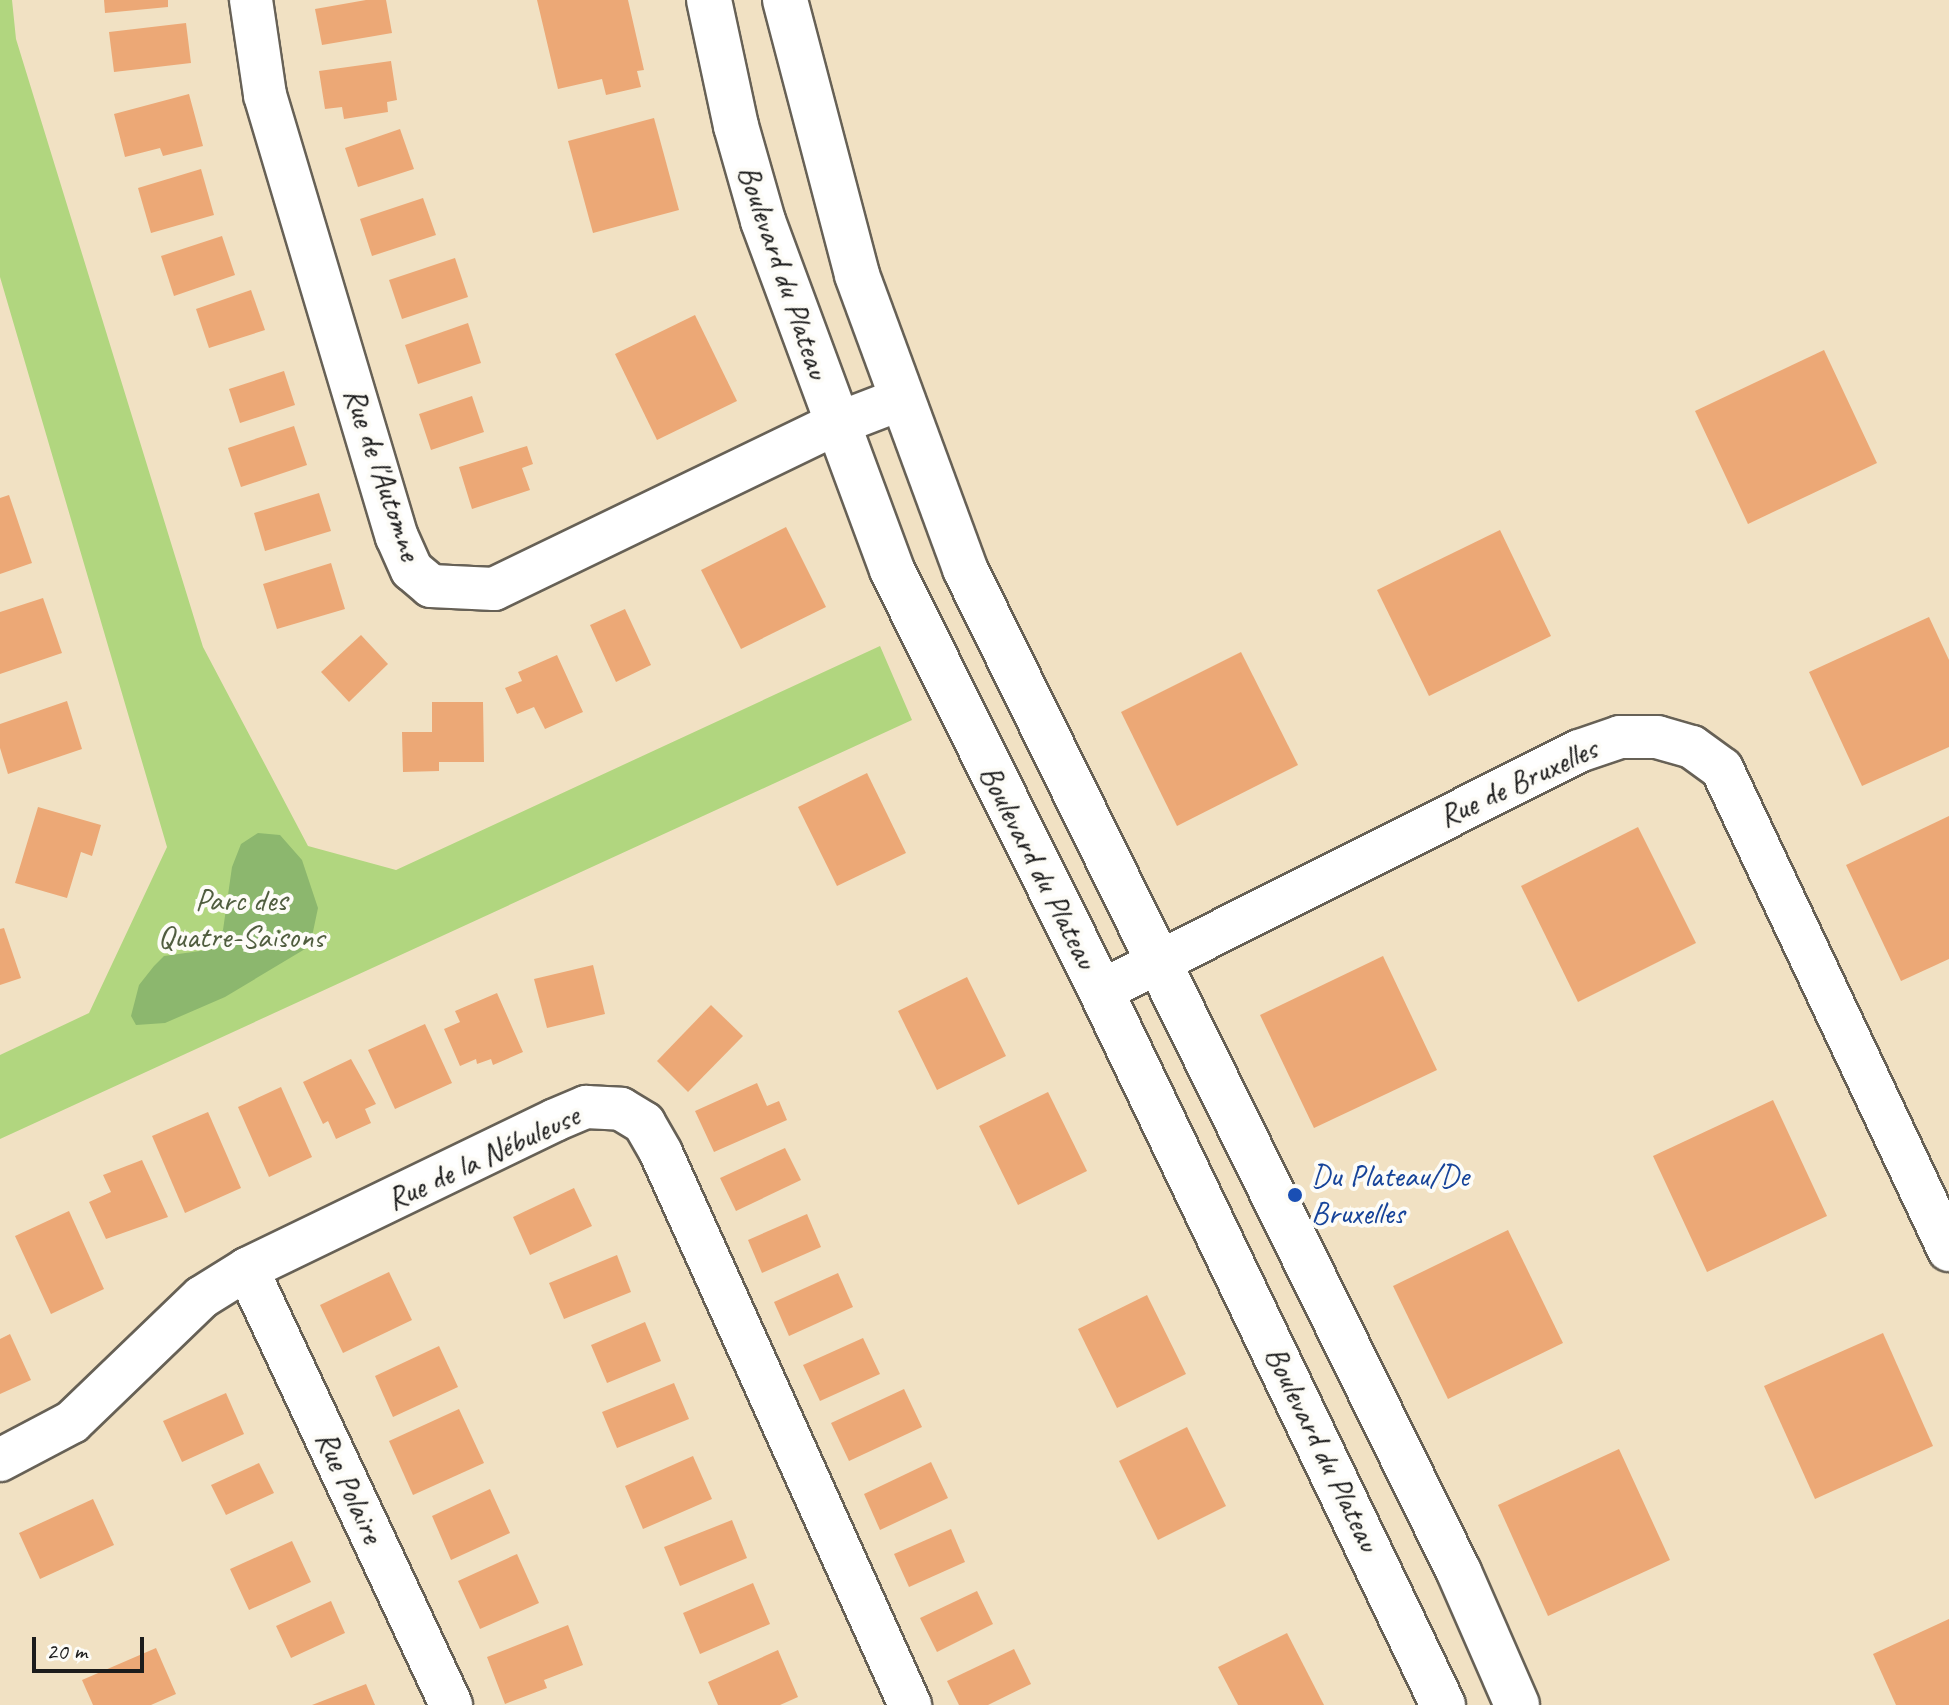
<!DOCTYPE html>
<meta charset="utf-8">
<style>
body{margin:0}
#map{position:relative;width:1949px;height:1705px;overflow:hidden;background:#f1e1c3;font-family:Caveat,sans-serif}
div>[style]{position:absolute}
.green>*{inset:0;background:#b1d67f}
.forest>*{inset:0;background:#8cb76e}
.building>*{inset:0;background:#eca876}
.roads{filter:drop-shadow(2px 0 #676156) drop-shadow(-2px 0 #676156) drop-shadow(0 2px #676156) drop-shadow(0 -2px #676156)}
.minor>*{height:42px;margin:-21px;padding:0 21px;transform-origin:21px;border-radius:21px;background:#fff}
.secondary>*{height:44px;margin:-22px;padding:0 22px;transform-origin:22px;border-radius:22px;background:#fff}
.dots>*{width:22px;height:22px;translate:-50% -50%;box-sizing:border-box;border:4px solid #fdfcf7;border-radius:50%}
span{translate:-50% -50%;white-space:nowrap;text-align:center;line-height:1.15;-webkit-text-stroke:8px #fdfcf7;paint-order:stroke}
.street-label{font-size:32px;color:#1c1c1c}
.park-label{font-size:32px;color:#505d3f}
.transit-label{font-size:32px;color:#164399}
.left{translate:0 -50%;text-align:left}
.scale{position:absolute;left:32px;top:1637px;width:112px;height:36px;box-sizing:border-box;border:4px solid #1c1c1c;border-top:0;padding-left:10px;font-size:24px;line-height:28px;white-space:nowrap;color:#1c1c1c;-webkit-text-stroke:6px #fdfcf7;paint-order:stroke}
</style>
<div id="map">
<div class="green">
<i style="clip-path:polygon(0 0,12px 0,16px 39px,203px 647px,308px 846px,396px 870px,880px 646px,912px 720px,0 1139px,0 1055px,89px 1013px,167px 847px,0 277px)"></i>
</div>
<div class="forest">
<i style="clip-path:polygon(258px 833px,280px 835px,302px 860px,318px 908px,310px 946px,225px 997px,165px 1023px,136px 1025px,131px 1016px,139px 985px,154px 966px,164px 956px,207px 950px,223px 930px,232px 867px,241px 844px)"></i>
</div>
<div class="building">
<i style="clip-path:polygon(104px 0,168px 0,168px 7px,105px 13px)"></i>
<i style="clip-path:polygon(366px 0,386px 0,392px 33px,322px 45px,315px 9px)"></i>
<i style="clip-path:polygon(537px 0,628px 0,644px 70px,637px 71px,641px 87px,606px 95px,602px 79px,558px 89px)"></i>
<i style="clip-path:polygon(186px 23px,191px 63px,114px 72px,109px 32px)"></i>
<i style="clip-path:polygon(391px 61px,397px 100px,387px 102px,388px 112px,344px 119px,342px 107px,325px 109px,319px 71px)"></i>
<i style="clip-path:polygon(189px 94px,203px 146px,163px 156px,160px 148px,125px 157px,114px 114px)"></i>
<i style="clip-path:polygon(654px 118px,679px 210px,593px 233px,568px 141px)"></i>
<i style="clip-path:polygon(400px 129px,414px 169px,358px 187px,345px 148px)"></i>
<i style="clip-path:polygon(201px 169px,214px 215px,151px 233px,138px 188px)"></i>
<i style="clip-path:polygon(423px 198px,436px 235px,372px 256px,360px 219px)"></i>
<i style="clip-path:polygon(222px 236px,235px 275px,174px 296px,161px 256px)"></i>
<i style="clip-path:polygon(455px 258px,468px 297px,402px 319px,389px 280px)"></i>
<i style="clip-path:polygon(251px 290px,265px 330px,209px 348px,196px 309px)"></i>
<i style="clip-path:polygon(695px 315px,737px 401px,657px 440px,615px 354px)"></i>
<i style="clip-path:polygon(468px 323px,481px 363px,418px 384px,405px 345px)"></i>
<i style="clip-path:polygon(1824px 350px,1877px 463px,1748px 524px,1695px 411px)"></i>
<i style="clip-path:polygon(284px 371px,295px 405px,240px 423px,229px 389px)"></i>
<i style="clip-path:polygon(472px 396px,484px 432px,431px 450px,419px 414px)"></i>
<i style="clip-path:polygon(294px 426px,307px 465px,241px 487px,228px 448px)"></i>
<i style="clip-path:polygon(527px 446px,533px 464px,522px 468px,530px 490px,472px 509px,459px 467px)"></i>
<i style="clip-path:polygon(319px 493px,331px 531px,265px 551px,254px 513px)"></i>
<i style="clip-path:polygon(9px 495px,32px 563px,0 574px,0 498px)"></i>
<i style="clip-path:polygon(786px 527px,826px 607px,741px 649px,701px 570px)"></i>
<i style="clip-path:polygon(1500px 530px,1551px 636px,1429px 696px,1377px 590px)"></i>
<i style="clip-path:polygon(331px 563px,345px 609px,277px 629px,263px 584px)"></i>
<i style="clip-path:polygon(43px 598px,62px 653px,0 674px,0 612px)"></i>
<i style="clip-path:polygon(625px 609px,651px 665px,616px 682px,590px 625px)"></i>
<i style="clip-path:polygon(1929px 617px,1949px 660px,1949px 747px,1862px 786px,1809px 672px)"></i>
<i style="clip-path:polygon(361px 635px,388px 664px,349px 702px,321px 672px)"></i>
<i style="clip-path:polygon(1241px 652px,1298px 765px,1177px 826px,1121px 712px)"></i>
<i style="clip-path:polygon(557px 655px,583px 712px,545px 729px,534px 707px,517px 714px,505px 688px,522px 681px,518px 672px)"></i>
<i style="clip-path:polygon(67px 701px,82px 749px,8px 774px,0 748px,0 724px)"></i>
<i style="clip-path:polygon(432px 702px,483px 702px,484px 762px,439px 762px,439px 771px,403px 772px,402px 732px,432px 732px)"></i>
<i style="clip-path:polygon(867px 773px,906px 853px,837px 886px,798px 807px)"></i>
<i style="clip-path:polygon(38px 807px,101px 825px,92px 856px,81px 852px,67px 898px,15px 883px)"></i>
<i style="clip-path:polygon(1949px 816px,1949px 959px,1901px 981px,1846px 865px)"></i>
<i style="clip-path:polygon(1638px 827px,1696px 943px,1578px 1002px,1521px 886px)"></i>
<i style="clip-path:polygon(4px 928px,21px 978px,0 985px,0 929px)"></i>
<i style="clip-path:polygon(1383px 956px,1437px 1070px,1314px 1128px,1260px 1015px)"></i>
<i style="clip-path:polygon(593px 965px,605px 1014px,547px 1028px,534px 979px)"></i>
<i style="clip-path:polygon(967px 977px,1006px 1056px,937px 1090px,898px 1011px)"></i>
<i style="clip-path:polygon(497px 993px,523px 1052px,493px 1065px,491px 1059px,477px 1064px,476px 1059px,460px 1066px,444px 1029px,460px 1022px,455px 1011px)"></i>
<i style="clip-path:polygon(711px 1005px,743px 1036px,688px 1092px,657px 1061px)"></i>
<i style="clip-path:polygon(425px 1024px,452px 1083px,395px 1109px,368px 1050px)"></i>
<i style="clip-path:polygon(351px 1059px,376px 1104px,365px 1109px,371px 1123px,336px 1139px,328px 1121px,323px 1124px,303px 1082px)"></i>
<i style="clip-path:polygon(757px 1083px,767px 1106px,779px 1101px,787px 1120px,714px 1152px,695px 1111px)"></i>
<i style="clip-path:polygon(281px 1087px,312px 1157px,269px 1177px,238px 1107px)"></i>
<i style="clip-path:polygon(1048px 1092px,1087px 1171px,1018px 1205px,979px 1126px)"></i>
<i style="clip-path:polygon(1773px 1100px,1827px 1216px,1707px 1272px,1653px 1156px)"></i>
<i style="clip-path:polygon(208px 1112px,241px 1188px,185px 1213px,152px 1136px)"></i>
<i style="clip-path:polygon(785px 1148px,801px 1180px,736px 1211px,720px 1178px)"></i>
<i style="clip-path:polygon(142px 1160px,168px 1217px,106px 1239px,89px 1202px,111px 1192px,103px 1175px)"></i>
<i style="clip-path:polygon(574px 1188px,592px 1226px,530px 1255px,513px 1217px)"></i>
<i style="clip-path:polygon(69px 1211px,104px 1289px,51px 1314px,15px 1236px)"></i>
<i style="clip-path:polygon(807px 1214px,821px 1247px,762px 1273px,748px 1240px)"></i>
<i style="clip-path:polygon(1508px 1230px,1563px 1343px,1448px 1399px,1393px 1286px)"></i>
<i style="clip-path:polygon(617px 1255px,631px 1292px,564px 1319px,549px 1283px)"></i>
<i style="clip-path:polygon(389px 1272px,412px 1320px,343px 1353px,320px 1305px)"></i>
<i style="clip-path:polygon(838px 1273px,853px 1307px,789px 1336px,774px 1302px)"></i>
<i style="clip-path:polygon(1147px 1295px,1186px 1374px,1117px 1408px,1078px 1329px)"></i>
<i style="clip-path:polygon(645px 1322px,661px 1361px,607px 1383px,591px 1345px)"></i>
<i style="clip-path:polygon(1883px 1333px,1933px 1446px,1815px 1499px,1764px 1386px)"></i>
<i style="clip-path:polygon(10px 1334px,31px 1380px,0 1394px,0 1339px)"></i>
<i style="clip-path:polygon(863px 1338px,880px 1374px,820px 1401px,803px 1365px)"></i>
<i style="clip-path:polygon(439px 1346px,458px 1387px,393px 1417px,375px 1376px)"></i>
<i style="clip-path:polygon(674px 1383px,689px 1419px,617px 1448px,602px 1412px)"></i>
<i style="clip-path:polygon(904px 1389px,922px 1427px,849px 1461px,831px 1423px)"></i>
<i style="clip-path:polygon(226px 1393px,244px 1434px,182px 1462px,163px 1421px)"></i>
<i style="clip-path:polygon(459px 1409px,484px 1463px,413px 1495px,389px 1441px)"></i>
<i style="clip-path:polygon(1187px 1427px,1226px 1506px,1158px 1540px,1119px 1461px)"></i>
<i style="clip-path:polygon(1619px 1449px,1670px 1560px,1548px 1616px,1498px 1505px)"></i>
<i style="clip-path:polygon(693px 1456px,712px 1499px,643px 1529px,625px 1486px)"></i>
<i style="clip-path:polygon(931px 1462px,948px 1498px,880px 1530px,864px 1494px)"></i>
<i style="clip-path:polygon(259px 1463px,274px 1493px,226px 1515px,211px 1485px)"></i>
<i style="clip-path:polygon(490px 1489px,510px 1533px,451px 1560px,432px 1516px)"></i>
<i style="clip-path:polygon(93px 1499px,114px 1545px,40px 1579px,19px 1533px)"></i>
<i style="clip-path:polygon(732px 1520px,747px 1558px,680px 1586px,664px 1547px)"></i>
<i style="clip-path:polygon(951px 1529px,965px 1562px,909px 1587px,894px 1554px)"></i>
<i style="clip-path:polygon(292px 1541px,311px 1582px,249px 1610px,230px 1569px)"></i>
<i style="clip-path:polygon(517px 1554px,539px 1603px,480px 1629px,458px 1581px)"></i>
<i style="clip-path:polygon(753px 1583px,770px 1624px,700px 1654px,683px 1613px)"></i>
<i style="clip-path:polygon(977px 1591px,993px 1624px,937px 1652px,920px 1618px)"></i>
<i style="clip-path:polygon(331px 1601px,345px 1633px,291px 1658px,276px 1626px)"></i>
<i style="clip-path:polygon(1949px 1619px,1949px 1705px,1896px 1705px,1873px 1654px)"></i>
<i style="clip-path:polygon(568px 1625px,583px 1665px,544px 1680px,547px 1688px,505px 1704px,487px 1657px)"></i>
<i style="clip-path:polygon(1287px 1633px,1324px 1705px,1238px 1705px,1218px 1667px)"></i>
<i style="clip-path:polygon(156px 1648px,176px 1694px,151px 1705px,93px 1705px,82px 1680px)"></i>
<i style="clip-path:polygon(1014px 1649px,1031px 1684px,988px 1705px,959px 1705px,947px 1681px)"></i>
<i style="clip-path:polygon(778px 1650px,798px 1697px,780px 1705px,718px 1705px,708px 1682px)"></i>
<i style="clip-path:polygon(366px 1684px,375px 1705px,312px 1705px)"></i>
</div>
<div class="roads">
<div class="minor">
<i style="left:251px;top:0;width:96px;rotate:81.6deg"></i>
<i style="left:265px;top:95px;width:461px;rotate:73.4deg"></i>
<i style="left:397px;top:537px;width:36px;rotate:66deg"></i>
<i style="left:412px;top:570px;width:25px;rotate:40deg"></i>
<i style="left:431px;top:586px;width:63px;rotate:2.7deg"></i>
<i style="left:494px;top:589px;width:380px;rotate:-25.8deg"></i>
<i style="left:836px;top:424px;width:70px;rotate:-21deg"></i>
<i style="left:1101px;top:991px;width:535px;rotate:-26.66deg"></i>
<i style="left:1579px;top:751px;width:43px;rotate:-18.9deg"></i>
<i style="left:1620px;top:737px;width:37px"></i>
<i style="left:1657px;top:737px;width:36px;rotate:16deg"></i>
<i style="left:1692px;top:747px;width:37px;rotate:36deg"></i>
<i style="left:1722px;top:769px;width:532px;rotate:64.74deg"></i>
<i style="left:247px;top:1269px;width:481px;rotate:64.9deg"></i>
<i style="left:0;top:1460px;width:81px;rotate:-27.8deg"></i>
<i style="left:72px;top:1422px;width:180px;rotate:-43.9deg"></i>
<i style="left:202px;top:1297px;width:53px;rotate:-31.9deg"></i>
<i style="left:247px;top:1269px;width:342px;rotate:-25.8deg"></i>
<i style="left:555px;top:1120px;width:34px;rotate:-23deg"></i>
<i style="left:586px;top:1107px;width:35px;rotate:3deg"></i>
<i style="left:621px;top:1109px;width:27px;rotate:31deg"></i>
<i style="left:644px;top:1123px;width:34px;rotate:60deg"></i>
<i style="left:661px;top:1153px;width:606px;rotate:65.72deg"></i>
</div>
<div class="secondary">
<i style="left:709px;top:0;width:129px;rotate:77.9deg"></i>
<i style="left:736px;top:126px;width:99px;rotate:74.1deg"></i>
<i style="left:763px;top:221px;width:372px;rotate:69.7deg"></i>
<i style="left:892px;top:570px;width:470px;rotate:63.6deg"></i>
<i style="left:1101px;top:991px;width:792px;rotate:64.41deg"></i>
<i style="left:785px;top:0;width:284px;rotate:75.3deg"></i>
<i style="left:857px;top:275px;width:313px;rotate:69.8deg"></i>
<i style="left:965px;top:569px;width:1118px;rotate:63.78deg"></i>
<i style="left:1459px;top:1572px;width:145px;rotate:66.4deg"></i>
</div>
</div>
<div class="dots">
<i style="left:1295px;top:1195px;background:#1a4fb4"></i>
</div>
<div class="street-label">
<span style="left:783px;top:272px;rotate:71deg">Boulevard du Plateau</span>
<span style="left:382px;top:474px;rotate:71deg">Rue de l'Automne</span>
<span style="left:1518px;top:783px;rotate:-25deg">Rue de Bruxelles</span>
<span style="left:1038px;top:867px;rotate:63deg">Boulevard du Plateau</span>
<span style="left:483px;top:1158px;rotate:-25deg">Rue de la Nébuleuse</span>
<span style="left:1322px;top:1449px;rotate:64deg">Boulevard du Plateau</span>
<span style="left:349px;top:1487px;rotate:65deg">Rue Polaire</span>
</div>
<div class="park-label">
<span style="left:241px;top:919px">Parc des<br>Quatre-Saisons</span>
</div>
<div class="transit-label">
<span class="left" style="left:1311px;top:1195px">Du Plateau/De<br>Bruxelles</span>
</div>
<div class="scale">20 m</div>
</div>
